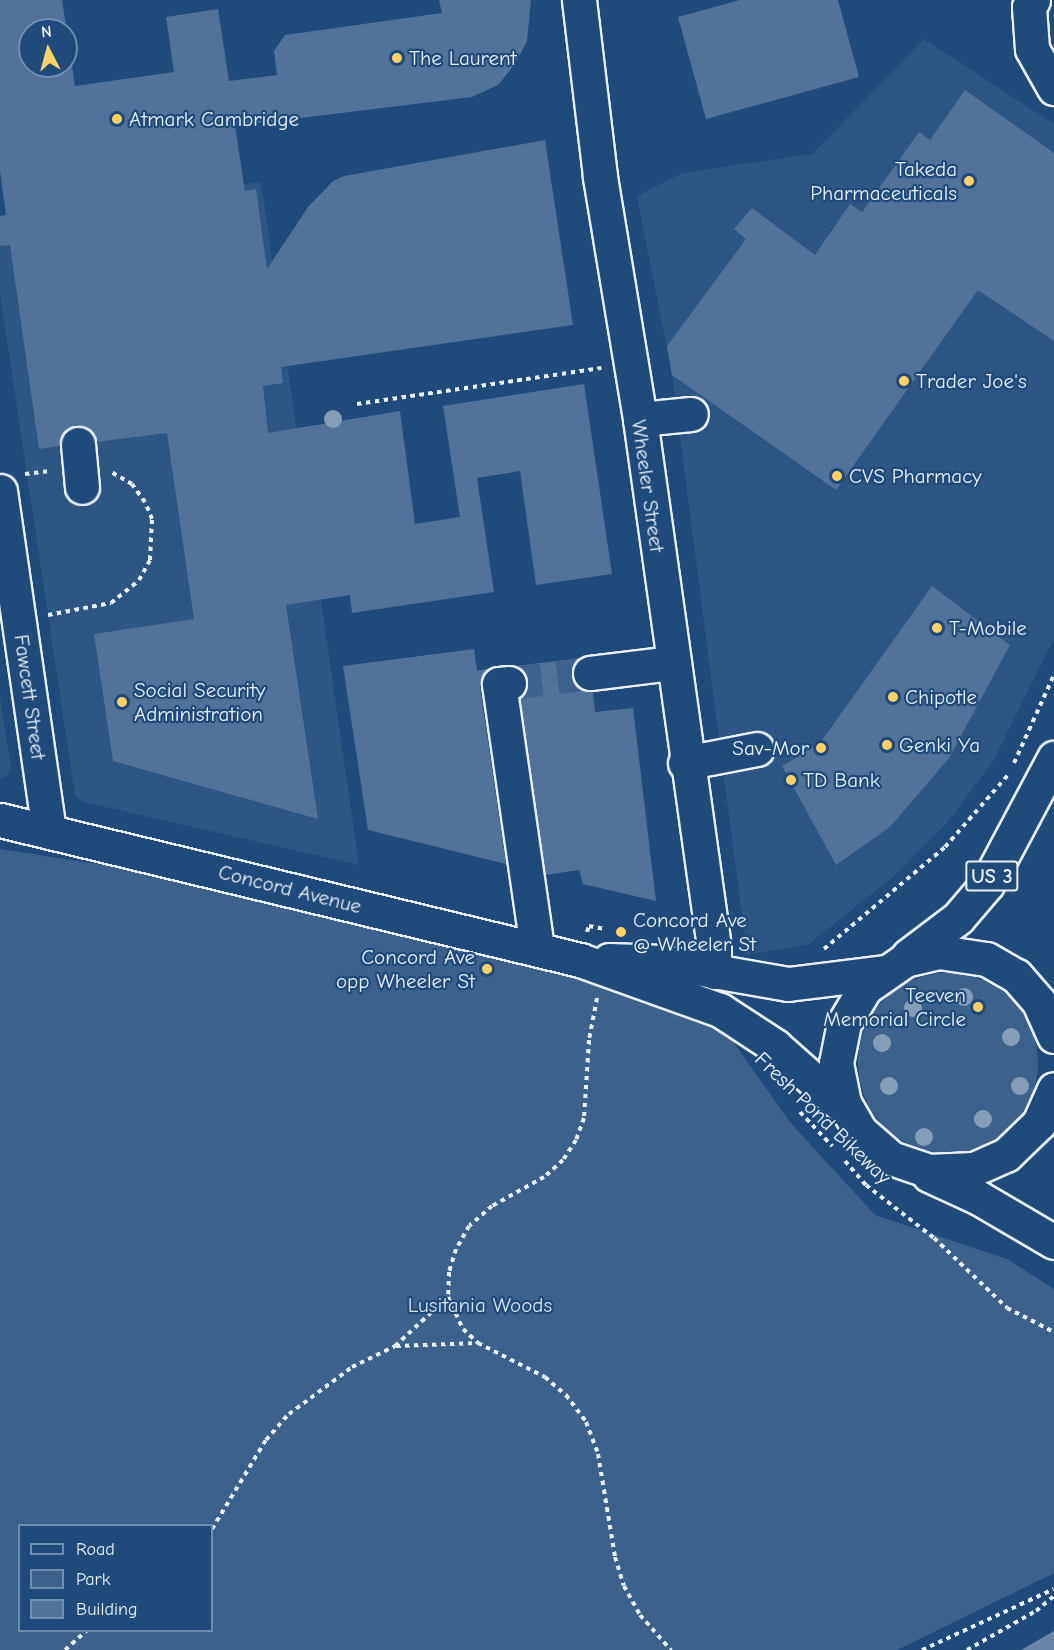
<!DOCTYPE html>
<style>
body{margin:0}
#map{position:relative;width:1054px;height:1650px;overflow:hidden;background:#1f4a7a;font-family:"Comic Neue",sans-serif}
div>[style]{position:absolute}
.built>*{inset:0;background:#2e5683}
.green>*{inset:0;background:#3c628c}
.round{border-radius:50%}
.water>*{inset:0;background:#6685a7}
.building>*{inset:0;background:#517399}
.minor-tunnel>*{height:33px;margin-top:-16.5px;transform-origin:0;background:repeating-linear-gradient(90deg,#3d638d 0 33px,transparent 0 49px)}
.path>*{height:4px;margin-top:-2px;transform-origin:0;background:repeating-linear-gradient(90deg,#e8f1f8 0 4.5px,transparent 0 9px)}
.roads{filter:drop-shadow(2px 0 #e8f1f8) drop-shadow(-2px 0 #e8f1f8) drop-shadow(0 2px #e8f1f8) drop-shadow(0 -2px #e8f1f8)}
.minor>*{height:33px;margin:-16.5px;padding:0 16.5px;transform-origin:16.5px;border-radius:16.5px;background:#1f4a7a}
.major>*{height:33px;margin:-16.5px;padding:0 16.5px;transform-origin:16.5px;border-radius:16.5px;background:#1f4a7a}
.highway>*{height:33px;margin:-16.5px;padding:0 16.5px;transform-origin:16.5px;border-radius:16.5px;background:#1f4a7a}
.trees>*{width:18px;height:18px;margin:-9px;border-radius:50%;background:#849eb9}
.dots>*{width:16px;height:16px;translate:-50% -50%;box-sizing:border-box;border:3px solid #1f4a7a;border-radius:50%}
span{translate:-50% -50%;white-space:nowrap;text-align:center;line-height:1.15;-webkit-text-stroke:4.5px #1f4a7a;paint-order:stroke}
.shield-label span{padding:2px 4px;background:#1f4a7a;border:2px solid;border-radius:4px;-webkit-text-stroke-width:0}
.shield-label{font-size:20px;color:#e8f1f8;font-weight:700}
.poi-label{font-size:21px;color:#e8f1f8}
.left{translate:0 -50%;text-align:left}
.right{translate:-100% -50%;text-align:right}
.street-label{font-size:21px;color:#e8f1f8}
.park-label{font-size:21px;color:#d7e3ed}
.legend{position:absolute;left:18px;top:1524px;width:195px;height:108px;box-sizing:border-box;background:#1f4a7a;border:2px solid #6f8dac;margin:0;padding:8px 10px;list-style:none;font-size:18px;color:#e8f1f8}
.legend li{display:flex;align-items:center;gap:12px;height:30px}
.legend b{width:30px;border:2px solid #6f8dac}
.north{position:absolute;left:18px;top:18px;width:60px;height:60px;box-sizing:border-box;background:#1f4a7a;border:2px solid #6f8dac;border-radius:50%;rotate:354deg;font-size:16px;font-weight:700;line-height:24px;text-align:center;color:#e8f1f8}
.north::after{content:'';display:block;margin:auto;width:21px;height:27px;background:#ffd166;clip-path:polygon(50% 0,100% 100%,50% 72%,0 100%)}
</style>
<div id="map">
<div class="built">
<i style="clip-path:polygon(924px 39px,1054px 124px,1054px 638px,993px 761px,947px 823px,899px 872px,809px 944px,747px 955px,672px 375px,637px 196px,682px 173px,812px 154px)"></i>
<i style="clip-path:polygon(261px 182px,359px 865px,84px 802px,75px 796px,0 294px,0 217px)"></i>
<i style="clip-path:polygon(0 696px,11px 768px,7px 776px,0 779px)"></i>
</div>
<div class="green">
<i style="clip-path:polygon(evenodd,0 849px,149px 872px,545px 965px,712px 1012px,789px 1121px,875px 1215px,1007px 1259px,1054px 1289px,1054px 1573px,897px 1650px,0 1650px,0 849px,20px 1526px,212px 1526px,212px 1630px,20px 1630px,20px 1526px)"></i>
<i class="round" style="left:858px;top:973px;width:180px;height:180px"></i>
</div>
<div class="water">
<i style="clip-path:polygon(1054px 1631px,1054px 1650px,1021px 1650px)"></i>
</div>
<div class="building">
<i style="clip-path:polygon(evenodd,0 0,62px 0,75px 86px,174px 72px,166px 17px,218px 9px,229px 81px,277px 75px,274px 51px,285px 35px,442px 13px,439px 0,531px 0,527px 41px,515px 64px,498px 85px,472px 97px,235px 126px,245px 191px,256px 189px,267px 269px,308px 207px,333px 181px,344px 176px,545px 140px,573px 325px,281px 367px,283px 383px,263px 386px,268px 433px,400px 411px,415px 524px,460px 517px,443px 406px,584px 384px,612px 574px,536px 585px,520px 471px,477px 478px,494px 592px,352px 613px,350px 595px,286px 605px,318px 819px,113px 761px,94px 634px,194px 619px,167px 433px,96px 442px,86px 427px,76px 425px,61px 436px,59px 446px,39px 449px,10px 245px,0 246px,0 216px,6px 215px,0 171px,0 0,30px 30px,66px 30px,66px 66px,30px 66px,30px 30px)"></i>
<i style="clip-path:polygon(740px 0,838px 0,859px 77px,706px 119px,678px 17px)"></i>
<i style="clip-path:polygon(965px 90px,1054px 153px,1054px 341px,978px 290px,836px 490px,672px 375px,667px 346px,746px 239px,734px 229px,752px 208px,815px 255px,850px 204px,862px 212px,919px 132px,930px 140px)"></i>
<i style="clip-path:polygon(932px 586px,1010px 645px,949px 758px,890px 827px,836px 865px,782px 766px,820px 743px)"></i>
<i style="clip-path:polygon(474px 649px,477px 671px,487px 669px,480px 687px,506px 864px,368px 830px,343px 666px)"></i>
<i style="clip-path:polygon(580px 658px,572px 676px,582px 690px,593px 692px,595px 712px,633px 708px,656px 901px,583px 884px,579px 870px,545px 875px,520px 698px,528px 681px,516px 666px)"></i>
</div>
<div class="minor-tunnel">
<i style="left:509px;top:683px;width:82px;rotate:-7deg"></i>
</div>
<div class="path">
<i style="left:357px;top:404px;width:247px;rotate:-8.4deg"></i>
<i style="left:25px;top:474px;width:25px;rotate:-7deg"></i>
<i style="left:48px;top:615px;width:64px;rotate:-10.8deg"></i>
<i style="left:111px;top:603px;width:36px;rotate:-39deg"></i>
<i style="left:139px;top:580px;width:23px;rotate:-61deg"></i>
<i style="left:150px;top:560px;width:41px;rotate:-87.2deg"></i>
<i style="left:152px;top:519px;width:18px;rotate:-112deg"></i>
<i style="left:145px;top:502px;width:22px;rotate:-126deg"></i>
<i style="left:132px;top:484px;width:24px;rotate:-150deg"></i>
<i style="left:1014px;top:763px;width:97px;rotate:-65.6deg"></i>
<i style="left:587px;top:932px;width:6px;rotate:-72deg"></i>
<i style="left:589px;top:926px;width:16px;rotate:11deg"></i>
<i style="left:824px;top:949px;width:158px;rotate:-40.1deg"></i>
<i style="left:945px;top:847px;width:96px;rotate:-48.8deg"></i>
<i style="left:597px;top:998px;width:43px;rotate:100.8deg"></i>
<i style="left:589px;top:1040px;width:78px;rotate:93.7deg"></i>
<i style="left:584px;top:1118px;width:23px;rotate:110deg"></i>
<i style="left:576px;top:1140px;width:24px;rotate:123deg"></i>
<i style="left:563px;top:1160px;width:25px;rotate:138deg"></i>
<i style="left:544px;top:1177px;width:60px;rotate:150.9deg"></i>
<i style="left:492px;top:1206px;width:30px;rotate:139deg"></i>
<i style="left:469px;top:1226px;width:26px;rotate:119deg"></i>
<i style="left:456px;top:1249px;width:24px;rotate:107deg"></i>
<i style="left:449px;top:1272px;width:25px;rotate:92deg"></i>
<i style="left:448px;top:1297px;width:35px;rotate:65deg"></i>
<i style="left:463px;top:1329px;width:21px;rotate:43deg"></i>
<i style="left:478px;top:1343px;width:75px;rotate:26.9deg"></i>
<i style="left:545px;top:1377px;width:28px;rotate:41deg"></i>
<i style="left:566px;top:1395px;width:34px;rotate:53deg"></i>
<i style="left:586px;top:1422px;width:34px;rotate:69deg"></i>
<i style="left:598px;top:1454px;width:104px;rotate:80.6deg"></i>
<i style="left:615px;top:1557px;width:30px;rotate:73deg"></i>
<i style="left:624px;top:1586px;width:33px;rotate:61deg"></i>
<i style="left:640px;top:1615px;width:47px;rotate:48.5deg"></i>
<i style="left:800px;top:1112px;width:47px;rotate:46.7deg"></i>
<i style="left:845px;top:1161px;width:32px;rotate:49deg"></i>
<i style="left:866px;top:1185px;width:86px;rotate:37.9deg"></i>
<i style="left:934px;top:1238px;width:101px;rotate:43.8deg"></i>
<i style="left:1007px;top:1308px;width:53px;rotate:27.1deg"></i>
<i style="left:396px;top:1346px;width:82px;rotate:-2.1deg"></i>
<i style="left:212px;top:1529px;width:104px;rotate:-58.8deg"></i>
<i style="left:266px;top:1440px;width:35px;rotate:-49deg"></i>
<i style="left:289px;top:1414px;width:79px;rotate:-36.7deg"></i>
<i style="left:352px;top:1367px;width:48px;rotate:-26deg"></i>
<i style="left:395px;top:1346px;width:72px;rotate:-42.8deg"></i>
<i style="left:65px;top:1650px;width:30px;rotate:-42deg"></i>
<i style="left:922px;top:1650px;width:145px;rotate:-24.8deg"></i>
<i style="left:967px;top:1650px;width:79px;rotate:-29.5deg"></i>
<i style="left:1036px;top:1611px;width:23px;rotate:-40deg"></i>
</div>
<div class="roads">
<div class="minor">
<i style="left:579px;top:0;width:178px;rotate:83.2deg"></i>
<i style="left:600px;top:177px;width:245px;rotate:80.6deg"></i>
<i style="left:640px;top:419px;width:533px;rotate:82.02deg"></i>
<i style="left:714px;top:947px;width:25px;rotate:90deg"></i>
<i style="left:1033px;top:0;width:8px;rotate:120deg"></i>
<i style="left:1029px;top:7px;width:42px;rotate:85.9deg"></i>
<i style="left:1032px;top:49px;width:45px;rotate:60.6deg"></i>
<i style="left:640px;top:419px;width:51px;rotate:-5.6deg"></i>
<i style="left:78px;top:444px;width:43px;rotate:84.7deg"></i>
<i style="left:0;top:491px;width:344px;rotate:81.8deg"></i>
<i style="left:590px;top:673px;width:83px;rotate:-7deg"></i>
<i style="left:509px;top:683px;width:10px;rotate:174deg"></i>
<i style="left:499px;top:684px;width:268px;rotate:81.8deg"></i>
<i style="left:685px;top:763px;width:73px;rotate:-11deg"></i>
</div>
<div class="major">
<i style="left:0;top:820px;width:597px;rotate:13.57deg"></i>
<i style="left:580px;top:960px;width:149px;rotate:19.7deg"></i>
<i style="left:720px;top:1010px;width:66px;rotate:33.2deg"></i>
<i style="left:775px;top:1046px;width:98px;rotate:41.7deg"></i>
<i style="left:609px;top:960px;width:53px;rotate:2.2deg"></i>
<i style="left:662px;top:962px;width:128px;rotate:9.9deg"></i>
<i style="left:788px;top:984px;width:97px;rotate:-7.1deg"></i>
</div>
<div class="highway">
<i style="left:908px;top:956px;width:63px;rotate:-37.2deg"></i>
<i style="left:958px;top:918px;width:45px;rotate:-49.5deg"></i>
<i style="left:987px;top:884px;width:143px;rotate:-62deg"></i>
<i style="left:1054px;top:1036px;width:37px;rotate:-114deg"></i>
<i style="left:1039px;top:1002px;width:35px;rotate:-131deg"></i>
<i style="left:1016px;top:976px;width:34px;rotate:-150deg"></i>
<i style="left:986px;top:959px;width:48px;rotate:-171.5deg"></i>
<i style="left:939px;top:952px;width:35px;rotate:167deg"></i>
<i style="left:905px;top:960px;width:49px;rotate:145deg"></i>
<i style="left:865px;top:988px;width:41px;rotate:121deg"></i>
<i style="left:844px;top:1023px;width:41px;rotate:101.3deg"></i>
<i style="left:836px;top:1063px;width:41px;rotate:78.7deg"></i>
<i style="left:844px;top:1103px;width:32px;rotate:60deg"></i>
<i style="left:860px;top:1131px;width:41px;rotate:41.1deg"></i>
<i style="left:891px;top:1158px;width:39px;rotate:19deg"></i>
<i style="left:928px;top:1171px;width:46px;rotate:-2.5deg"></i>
<i style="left:974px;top:1169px;width:35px;rotate:-24deg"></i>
<i style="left:1006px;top:1155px;width:46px;rotate:-44.1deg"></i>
<i style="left:1039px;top:1123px;width:37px;rotate:-66deg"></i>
<i style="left:929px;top:1175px;width:55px;rotate:24.7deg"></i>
<i style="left:979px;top:1198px;width:87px;rotate:30.4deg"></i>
</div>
</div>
<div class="trees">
<i style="left:333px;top:419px"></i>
<i style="left:964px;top:997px"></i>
<i style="left:913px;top:1008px"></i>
<i style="left:1011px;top:1037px"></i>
<i style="left:882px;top:1043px"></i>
<i style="left:889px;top:1086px"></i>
<i style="left:1020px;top:1086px"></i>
<i style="left:983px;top:1119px"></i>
<i style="left:924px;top:1137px"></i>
</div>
<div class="dots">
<i style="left:397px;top:58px;background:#ffd166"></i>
<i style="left:117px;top:119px;background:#ffd166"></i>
<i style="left:969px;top:181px;background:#ffd166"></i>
<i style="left:904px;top:381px;background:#ffd166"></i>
<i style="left:837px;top:476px;background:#ffd166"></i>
<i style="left:937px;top:628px;background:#ffd166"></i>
<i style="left:893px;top:697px;background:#ffd166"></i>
<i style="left:122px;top:702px;background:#ffd166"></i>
<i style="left:887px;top:745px;background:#ffd166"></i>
<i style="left:821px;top:748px;background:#ffd166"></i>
<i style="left:791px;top:780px;background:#ffd166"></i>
<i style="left:621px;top:932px;background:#ffd166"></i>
<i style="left:487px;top:969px;background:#ffd166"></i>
<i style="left:978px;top:1007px;background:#ffd166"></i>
</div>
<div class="shield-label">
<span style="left:992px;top:876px">US 3</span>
</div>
<div class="poi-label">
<span class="left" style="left:409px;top:58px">The Laurent</span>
<span class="left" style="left:129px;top:119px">Atmark Cambridge</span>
<span class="right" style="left:957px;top:181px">Takeda<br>Pharmaceuticals</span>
<span class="left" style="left:916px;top:381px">Trader Joe's</span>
<span class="left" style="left:849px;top:476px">CVS Pharmacy</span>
<span class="left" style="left:949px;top:628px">T-Mobile</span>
<span class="left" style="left:134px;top:702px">Social Security<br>Administration</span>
<span class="left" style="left:905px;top:697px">Chipotle</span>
<span class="left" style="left:899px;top:745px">Genki Ya</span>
<span class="right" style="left:809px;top:748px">Sav-Mor</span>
<span class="left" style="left:803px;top:780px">TD Bank</span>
<span class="left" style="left:633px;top:932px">Concord Ave<br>@ Wheeler St</span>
<span class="right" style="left:475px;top:969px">Concord Ave<br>opp Wheeler St</span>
<span class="right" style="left:966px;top:1007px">Teeven<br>Memorial Circle</span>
</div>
<div class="street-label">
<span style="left:648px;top:486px;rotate:82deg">Wheeler Street</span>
<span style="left:30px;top:697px;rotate:82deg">Fawcett Street</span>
<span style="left:290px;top:889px;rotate:14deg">Concord Avenue</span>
<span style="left:823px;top:1118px;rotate:44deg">Fresh Pond Bikeway</span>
</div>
<div class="park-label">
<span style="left:480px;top:1305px">Lusitania Woods</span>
</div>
<ul class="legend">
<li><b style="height:8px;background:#1f4a7a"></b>Road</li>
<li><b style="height:16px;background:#3c628c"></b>Park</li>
<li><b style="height:16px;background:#517399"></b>Building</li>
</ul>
<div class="north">N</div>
</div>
